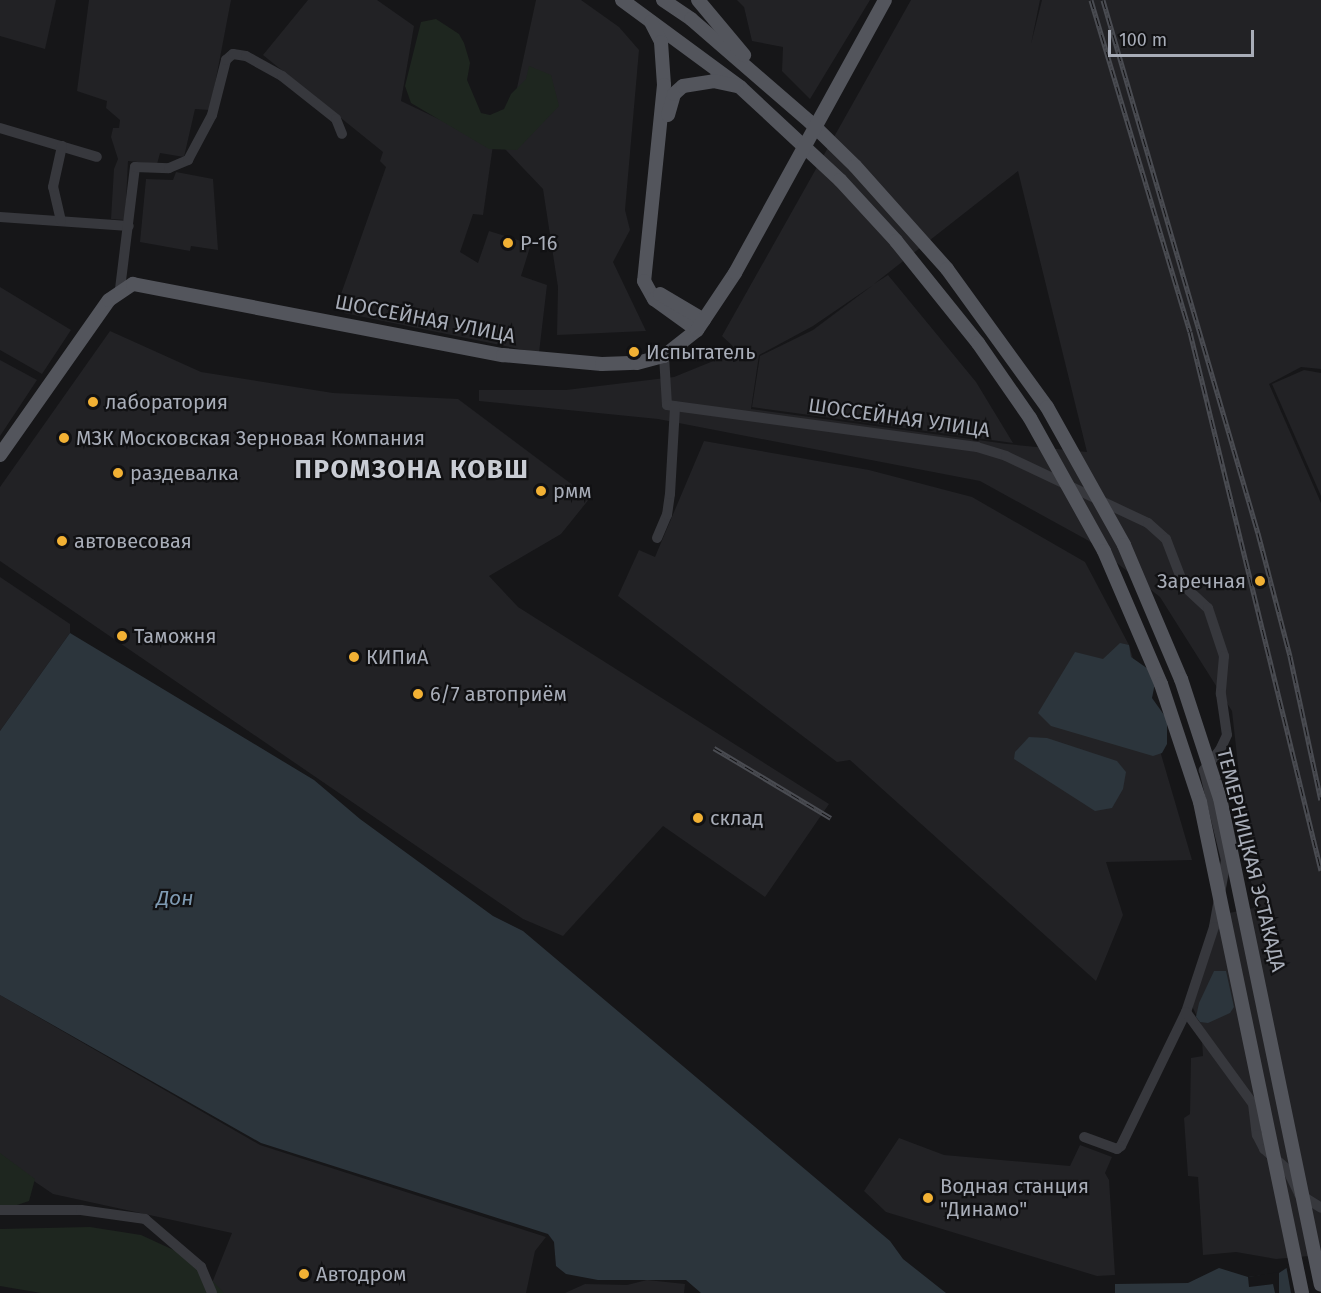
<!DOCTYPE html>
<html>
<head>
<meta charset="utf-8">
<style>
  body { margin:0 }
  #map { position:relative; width:1321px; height:1293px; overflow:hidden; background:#161618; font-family:"Fira Sans",sans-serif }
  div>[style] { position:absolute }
  .built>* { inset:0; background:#222225 }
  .green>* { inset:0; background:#1e261f }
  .water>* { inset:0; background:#2c353c }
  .pier>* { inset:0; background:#161618 }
  .minor>* { height:10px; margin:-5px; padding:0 5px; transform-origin:5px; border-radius:5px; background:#37383d }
  .major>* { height:14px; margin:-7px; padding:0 7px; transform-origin:7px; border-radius:7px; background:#53555c }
  .rail>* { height:5px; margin-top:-2.5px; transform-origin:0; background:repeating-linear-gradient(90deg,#111113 0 9px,#4a4c52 0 18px); box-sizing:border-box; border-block:2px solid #4a4c52 }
  .dots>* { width:16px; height:16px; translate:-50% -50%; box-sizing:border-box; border:3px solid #111113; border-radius:50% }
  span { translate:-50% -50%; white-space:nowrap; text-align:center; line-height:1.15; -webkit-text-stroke:4.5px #111113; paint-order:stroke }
  .poi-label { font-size:20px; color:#a8adb8 }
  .left { translate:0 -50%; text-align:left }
  .right { translate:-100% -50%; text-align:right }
  .street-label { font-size:20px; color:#a8adb8 }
  .water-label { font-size:21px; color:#7f9bb3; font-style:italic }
  .district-label { font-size:26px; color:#c9ccd4; font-weight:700; letter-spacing:1.5px }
  .scale { position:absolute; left:1108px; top:30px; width:146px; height:27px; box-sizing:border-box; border:3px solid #a8adb8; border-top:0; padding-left:8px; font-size:18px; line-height:21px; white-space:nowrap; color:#a8adb8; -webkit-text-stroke:4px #111113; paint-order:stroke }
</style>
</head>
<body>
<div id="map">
  <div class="built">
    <div style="clip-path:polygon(0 0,56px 0,45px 49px,0 36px)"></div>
    <div style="clip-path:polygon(89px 0,231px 0,210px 110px,195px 109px,184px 157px,160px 153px,157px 164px,128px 161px,125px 220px,111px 219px,114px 169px,118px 159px,111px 137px,113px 128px,119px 128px,120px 120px,106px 108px,107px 101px,77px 91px)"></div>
    <div style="clip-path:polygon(308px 0,377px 0,414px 26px,401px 101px,493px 145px,483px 215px,473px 214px,460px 252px,478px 263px,489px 231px,531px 244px,521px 276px,547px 285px,539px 353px,344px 313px,349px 298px,341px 294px,386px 167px,380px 161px,383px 152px,263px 55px)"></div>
    <div style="clip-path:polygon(536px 0,581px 0,619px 27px,639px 50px,625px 210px,630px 230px,613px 262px,646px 331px,557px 335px,558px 287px,543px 189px,504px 148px)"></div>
    <div style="clip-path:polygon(737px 0,870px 0,810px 99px,782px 71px,783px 47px,752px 41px,744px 7px)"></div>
    <div style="clip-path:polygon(evenodd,911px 0,1040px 0,1031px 44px,1042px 0,1321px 0,1321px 369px,1301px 367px,1269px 384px,1321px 503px,1321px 1255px,1276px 1259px,1236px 1252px,1203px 1255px,1198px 1177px,1188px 1176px,1184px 1118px,1190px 1114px,1191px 1058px,1203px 1056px,1201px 1025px,1192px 1006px,1219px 915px,1254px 908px,1232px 711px,1160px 597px,1089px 541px,980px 481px,658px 419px,479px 401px,479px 390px,566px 390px,674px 377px,738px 351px,722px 336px,911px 0,1018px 171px,1087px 452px,1007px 444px,751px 409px,759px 355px,813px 326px,873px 285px,813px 330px,760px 356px,752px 407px,1013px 443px,976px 382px,888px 275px,874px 284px,1018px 171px)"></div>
    <div style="clip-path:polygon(176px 172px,213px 179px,218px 250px,191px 246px,190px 251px,140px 242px,146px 179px,173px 180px)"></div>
    <div style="clip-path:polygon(0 287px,71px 330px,42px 374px,0 350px)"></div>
    <div style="clip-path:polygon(110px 331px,201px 372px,333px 393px,458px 399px,590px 498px,561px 534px,489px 576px,518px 607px,829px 804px,765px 897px,663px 826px,563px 936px,523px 919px,0 561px,0 487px)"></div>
    <div style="clip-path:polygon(0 360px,37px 380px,0 436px)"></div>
    <div style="clip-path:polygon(1304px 370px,1321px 373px,1321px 496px,1272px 384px)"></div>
    <div style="clip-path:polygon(704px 441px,869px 470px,972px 497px,1085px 562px,1129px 645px,1192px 860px,1106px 862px,1123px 915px,1096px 981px,850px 760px,837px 762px,618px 596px,639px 550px,655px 557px)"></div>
    <div style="clip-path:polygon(0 577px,70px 624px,70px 633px,0 731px)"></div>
    <div style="clip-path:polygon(0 995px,260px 1145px,546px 1237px,535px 1251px,526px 1293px,208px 1293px,232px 1233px,53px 1194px,0 1158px)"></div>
    <div style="clip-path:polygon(899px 1138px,944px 1155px,1070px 1166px,1080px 1145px,1112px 1157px,1105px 1173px,1109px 1180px,1115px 1275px,1097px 1276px,886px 1212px,864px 1191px)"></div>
    <div style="clip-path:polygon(647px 1280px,685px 1284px,684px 1293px,565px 1293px,585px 1284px,627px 1285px)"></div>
  </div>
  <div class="green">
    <div style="clip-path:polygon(436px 19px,459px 34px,464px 43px,470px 63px,467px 80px,481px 113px,490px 115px,504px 109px,511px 94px,526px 79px,529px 66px,551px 75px,559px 106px,517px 150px,489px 149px,411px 103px,405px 86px,421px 22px)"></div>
    <div style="clip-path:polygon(0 1153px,35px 1179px,29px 1201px,11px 1207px,0 1205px)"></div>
    <div style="clip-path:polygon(90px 1227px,141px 1235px,191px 1258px,224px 1293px,41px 1293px,0 1286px,0 1229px)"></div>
  </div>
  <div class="water">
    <div style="clip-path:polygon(70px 633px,314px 780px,360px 819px,493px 916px,523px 931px,890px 1241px,903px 1259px,946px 1293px,701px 1293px,686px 1280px,598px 1280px,566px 1274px,556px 1266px,554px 1242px,548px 1234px,261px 1143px,0 995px,0 731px)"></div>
    <div style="clip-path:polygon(1120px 643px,1129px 645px,1131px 657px,1151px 671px,1155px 683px,1152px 698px,1167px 719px,1167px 744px,1162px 753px,1153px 756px,1051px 726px,1038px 713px,1075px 652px,1103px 659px)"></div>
    <div style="clip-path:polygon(1029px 737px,1047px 738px,1117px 761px,1126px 772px,1123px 789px,1112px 808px,1095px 811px,1014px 759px,1015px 752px)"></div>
    <div style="clip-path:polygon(1214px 971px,1226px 971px,1234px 1007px,1230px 1013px,1208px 1023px,1200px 1022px,1196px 1017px,1199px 1003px)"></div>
    <div style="clip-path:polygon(1291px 1265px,1321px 1293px,1115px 1293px,1115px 1284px,1188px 1283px,1219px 1268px,1248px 1277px,1279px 1273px)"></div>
  </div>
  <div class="pier">
    <div style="clip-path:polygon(1321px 1256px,1321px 1293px,1291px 1293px,1286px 1265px)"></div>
    <div style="clip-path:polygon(1279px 1272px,1279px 1293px,1275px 1293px,1273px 1284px,1249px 1287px,1248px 1277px)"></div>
  </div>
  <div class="minor">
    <div style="left:0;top:128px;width:101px;rotate:16.6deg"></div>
    <div style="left:0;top:217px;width:129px;rotate:4deg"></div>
    <div style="left:61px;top:221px;width:35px;rotate:-103deg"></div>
    <div style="left:53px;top:187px;width:42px;rotate:-77.6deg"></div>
    <div style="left:120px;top:289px;width:123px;rotate:-83deg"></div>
    <div style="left:135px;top:167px;width:34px;rotate:2deg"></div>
    <div style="left:169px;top:168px;width:21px;rotate:-23deg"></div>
    <div style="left:188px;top:160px;width:51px;rotate:-61.9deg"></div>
    <div style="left:212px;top:115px;width:57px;rotate:-75.7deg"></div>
    <div style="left:226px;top:60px;width:9px;rotate:-41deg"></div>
    <div style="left:233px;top:54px;width:13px;rotate:9deg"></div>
    <div style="left:246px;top:56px;width:41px;rotate:29.1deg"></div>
    <div style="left:282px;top:76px;width:69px;rotate:38.5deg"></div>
    <div style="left:336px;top:119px;width:16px;rotate:68deg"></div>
    <div style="left:664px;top:356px;width:49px;rotate:86.5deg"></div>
    <div style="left:667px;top:405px;width:313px;rotate:7.7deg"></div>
    <div style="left:977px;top:447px;width:30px;rotate:17deg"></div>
    <div style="left:1006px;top:456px;width:157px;rotate:25.3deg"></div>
    <div style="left:1148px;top:523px;width:24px;rotate:42deg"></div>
    <div style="left:1166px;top:539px;width:50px;rotate:69deg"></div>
    <div style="left:1184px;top:586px;width:33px;rotate:43deg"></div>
    <div style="left:1208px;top:608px;width:51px;rotate:71.6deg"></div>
    <div style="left:1224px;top:656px;width:38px;rotate:95deg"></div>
    <div style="left:1221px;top:694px;width:41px;rotate:81.7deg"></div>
    <div style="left:1227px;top:735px;width:17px;rotate:115deg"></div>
    <div style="left:1220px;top:750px;width:26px;rotate:129deg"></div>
    <div style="left:1204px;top:770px;width:93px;rotate:76.3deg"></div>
    <div style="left:1226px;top:860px;width:68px;rotate:100.2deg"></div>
    <div style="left:1214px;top:927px;width:89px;rotate:108.2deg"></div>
    <div style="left:1186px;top:1012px;width:149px;rotate:115.9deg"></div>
    <div style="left:1121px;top:1146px;width:5px;rotate:143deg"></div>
    <div style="left:1117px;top:1149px;width:35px;rotate:-160deg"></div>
    <div style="left:657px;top:538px;width:25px;rotate:-67deg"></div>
    <div style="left:667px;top:515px;width:21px;rotate:-82deg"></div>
    <div style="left:670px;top:494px;width:88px;rotate:-86.7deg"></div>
    <div style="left:1186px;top:1012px;width:114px;rotate:53.9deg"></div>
    <div style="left:1253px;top:1104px;width:31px;rotate:83deg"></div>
    <div style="left:1257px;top:1135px;width:16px;rotate:63deg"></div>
    <div style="left:1264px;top:1149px;width:30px;rotate:41deg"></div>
    <div style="left:1287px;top:1169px;width:28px;rotate:64deg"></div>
    <div style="left:1299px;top:1194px;width:26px;rotate:32deg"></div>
    <div style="left:0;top:1210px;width:81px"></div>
    <div style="left:81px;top:1210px;width:65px;rotate:8deg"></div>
    <div style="left:145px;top:1219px;width:74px;rotate:40.6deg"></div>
    <div style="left:201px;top:1267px;width:28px;rotate:67deg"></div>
  </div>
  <div class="major">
    <div style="left:622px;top:0;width:147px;rotate:36.4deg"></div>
    <div style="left:740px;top:87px;width:137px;rotate:42.9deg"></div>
    <div style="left:840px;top:180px;width:83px;rotate:47.4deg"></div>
    <div style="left:896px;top:241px;width:131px;rotate:51.2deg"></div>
    <div style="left:978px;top:343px;width:91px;rotate:55.3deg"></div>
    <div style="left:1030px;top:418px;width:152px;rotate:60.9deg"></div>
    <div style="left:1104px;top:551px;width:145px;rotate:66.8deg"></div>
    <div style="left:1161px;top:684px;width:124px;rotate:71.7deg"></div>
    <div style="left:1200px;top:802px;width:501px;rotate:78.26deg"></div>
    <div style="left:663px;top:0;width:34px;rotate:34deg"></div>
    <div style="left:691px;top:19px;width:157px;rotate:40.9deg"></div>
    <div style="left:810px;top:122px;width:63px;rotate:44.4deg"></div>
    <div style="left:855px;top:166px;width:138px;rotate:48.2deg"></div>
    <div style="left:947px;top:269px;width:170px;rotate:54.1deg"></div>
    <div style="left:1047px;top:407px;width:158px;rotate:60.8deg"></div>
    <div style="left:1124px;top:545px;width:146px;rotate:67deg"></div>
    <div style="left:1181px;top:679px;width:125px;rotate:71.9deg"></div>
    <div style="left:1220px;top:798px;width:497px;rotate:78.3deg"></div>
    <div style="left:698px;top:0;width:72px;rotate:50.1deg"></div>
    <div style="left:651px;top:22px;width:22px;rotate:63deg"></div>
    <div style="left:661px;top:42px;width:43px;rotate:86deg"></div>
    <div style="left:664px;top:85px;width:197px;rotate:95.8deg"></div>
    <div style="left:644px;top:281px;width:21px;rotate:61deg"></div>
    <div style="left:654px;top:299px;width:53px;rotate:35.8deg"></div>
    <div style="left:668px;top:115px;width:22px;rotate:-74deg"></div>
    <div style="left:674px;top:94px;width:12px;rotate:-42deg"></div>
    <div style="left:683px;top:86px;width:30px;rotate:-9deg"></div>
    <div style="left:713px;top:81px;width:24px;rotate:12deg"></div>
    <div style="left:660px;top:294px;width:51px;rotate:30.6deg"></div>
    <div style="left:0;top:455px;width:189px;rotate:-54.9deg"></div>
    <div style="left:109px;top:300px;width:29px;rotate:-34deg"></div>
    <div style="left:133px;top:284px;width:377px;rotate:10.9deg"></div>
    <div style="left:503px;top:355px;width:99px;rotate:5.2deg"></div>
    <div style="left:602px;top:364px;width:35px;rotate:-2deg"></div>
    <div style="left:637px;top:363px;width:28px;rotate:-15deg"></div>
    <div style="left:664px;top:356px;width:42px;rotate:-38.2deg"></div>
    <div style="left:697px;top:330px;width:69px;rotate:-56.3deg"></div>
    <div style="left:735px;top:273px;width:311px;rotate:-61.2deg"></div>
  </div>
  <div class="rail">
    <div style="left:1091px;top:0;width:346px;rotate:73.4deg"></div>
    <div style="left:1190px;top:332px;width:554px;rotate:76.32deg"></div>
    <div style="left:1103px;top:0;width:555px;rotate:73.79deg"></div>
    <div style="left:1258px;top:533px;width:127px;rotate:75.4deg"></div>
    <div style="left:1290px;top:656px;width:147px;rotate:77.9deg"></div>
    <div style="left:714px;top:748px;width:136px;rotate:30.9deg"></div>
  </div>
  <div class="dots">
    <div style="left:508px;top:243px;background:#f2b134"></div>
    <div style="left:634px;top:352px;background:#f2b134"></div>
    <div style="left:93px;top:402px;background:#f2b134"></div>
    <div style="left:64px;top:438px;background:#f2b134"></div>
    <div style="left:118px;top:473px;background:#f2b134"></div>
    <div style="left:541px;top:491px;background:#f2b134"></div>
    <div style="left:62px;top:541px;background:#f2b134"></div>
    <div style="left:1260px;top:581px;background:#f2b134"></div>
    <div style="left:122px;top:636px;background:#f2b134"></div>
    <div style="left:354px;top:657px;background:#f2b134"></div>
    <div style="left:418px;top:694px;background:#f2b134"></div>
    <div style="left:698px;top:818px;background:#f2b134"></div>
    <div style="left:928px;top:1198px;background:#f2b134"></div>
    <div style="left:304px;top:1274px;background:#f2b134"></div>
  </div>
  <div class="poi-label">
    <span class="left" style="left:520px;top:243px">Р-16</span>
    <span class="left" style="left:646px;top:352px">Испытатель</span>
    <span class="left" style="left:105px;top:402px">лаборатория</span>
    <span class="left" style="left:76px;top:438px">МЗК Московская Зерновая Компания</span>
    <span class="left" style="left:130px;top:473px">раздевалка</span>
    <span class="left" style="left:553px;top:491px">рмм</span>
    <span class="left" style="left:74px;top:541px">автовесовая</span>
    <span class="right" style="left:1246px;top:581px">Заречная</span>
    <span class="left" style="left:134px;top:636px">Таможня</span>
    <span class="left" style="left:366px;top:657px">КИПиА</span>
    <span class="left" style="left:430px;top:694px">6/7 автоприём</span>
    <span class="left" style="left:710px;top:818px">склад</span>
    <span class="left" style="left:940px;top:1198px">Водная станция<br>"Динамо"</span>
    <span class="left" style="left:316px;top:1274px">Автодром</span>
  </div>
  <div class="street-label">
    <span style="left:425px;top:319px;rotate:11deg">ШОССЕЙНАЯ УЛИЦА</span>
    <span style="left:899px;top:418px;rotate:8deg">ШОССЕЙНАЯ УЛИЦА</span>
    <span style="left:1251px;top:860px;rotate:76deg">ТЕМЕРНИЦКАЯ ЭСТАКАДА</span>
  </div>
  <div class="water-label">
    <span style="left:175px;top:898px">Дон</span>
  </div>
  <div class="district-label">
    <span style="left:412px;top:470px">ПРОМЗОНА КОВШ</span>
  </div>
  <div class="scale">100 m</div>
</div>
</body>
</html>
